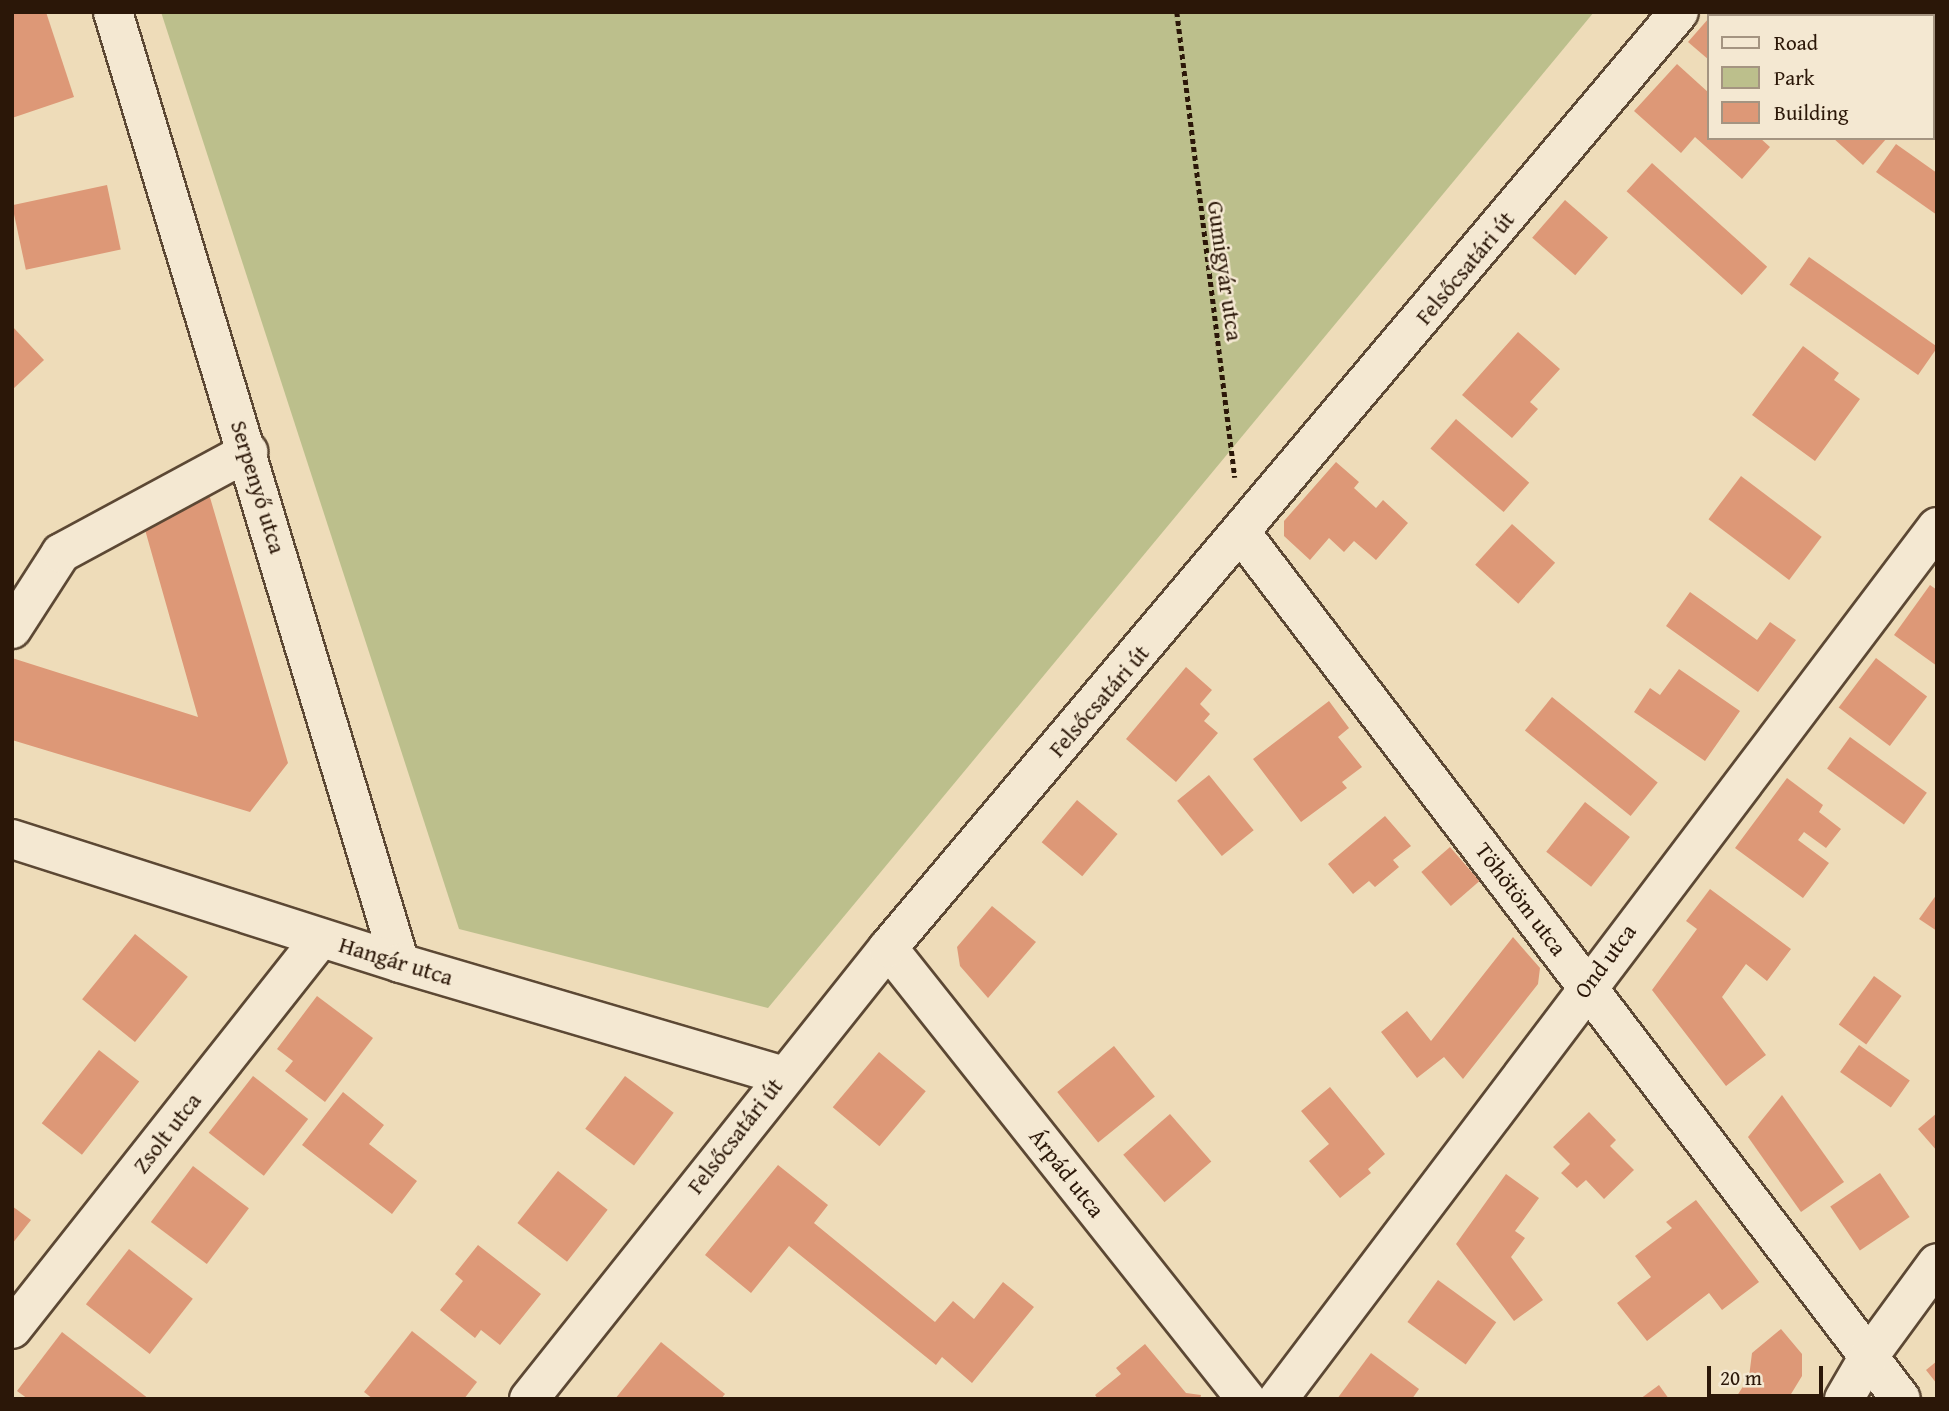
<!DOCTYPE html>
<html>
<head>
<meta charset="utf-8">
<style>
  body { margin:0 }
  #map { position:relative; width:1949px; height:1411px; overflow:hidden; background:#eedcb9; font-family:"Gentium Book Plus",serif }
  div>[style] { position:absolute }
  .green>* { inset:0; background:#bcbf8c }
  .building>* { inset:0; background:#dd9877; transform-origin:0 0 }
  .path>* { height:4.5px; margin-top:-2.25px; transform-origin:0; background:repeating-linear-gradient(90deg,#2b1708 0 5px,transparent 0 8.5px) }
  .roads { filter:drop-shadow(2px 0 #5c4834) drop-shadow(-2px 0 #5c4834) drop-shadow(0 2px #5c4834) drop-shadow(0 -2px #5c4834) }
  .minor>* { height:38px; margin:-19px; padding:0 19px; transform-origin:19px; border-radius:19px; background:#f4e8d2 }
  span { translate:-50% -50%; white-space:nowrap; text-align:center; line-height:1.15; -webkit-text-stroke:5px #f4e8d2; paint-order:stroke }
  .street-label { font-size:23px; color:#2b1708 }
  .frame { position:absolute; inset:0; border:14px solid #2b1708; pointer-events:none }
  .legend { position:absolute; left:1707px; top:14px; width:228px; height:126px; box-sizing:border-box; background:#f4e8d2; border:2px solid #a49481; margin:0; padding:9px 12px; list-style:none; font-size:21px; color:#2b1708 }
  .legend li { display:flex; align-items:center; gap:14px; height:35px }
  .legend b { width:35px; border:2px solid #a49481 }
  .scale { position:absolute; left:1707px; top:1366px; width:116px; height:32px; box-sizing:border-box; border:4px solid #2b1708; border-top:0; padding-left:9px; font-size:21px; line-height:24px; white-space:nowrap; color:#2b1708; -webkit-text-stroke:5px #f4e8d2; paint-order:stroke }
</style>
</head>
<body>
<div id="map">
  <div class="green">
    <div style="clip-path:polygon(161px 12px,1594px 12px,768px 1008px,459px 929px)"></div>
  </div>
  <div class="building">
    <div style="clip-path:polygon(12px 12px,46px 12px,74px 97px,12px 118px)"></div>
    <div style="clip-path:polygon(1714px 12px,1808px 12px,1711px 16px)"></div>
    <div style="clip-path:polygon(1709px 18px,1709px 60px,1688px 42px)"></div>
    <div style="clip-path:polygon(1677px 64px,1709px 93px,1709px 138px,1760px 138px,1770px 147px,1742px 179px,1695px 137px,1681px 153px,1634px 111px)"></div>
    <div style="clip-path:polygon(1833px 138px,1887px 138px,1863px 165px)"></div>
    <div style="clip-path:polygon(1896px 144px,1937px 173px,1937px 215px,1876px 172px)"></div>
    <div style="left:1652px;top:163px;width:155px;height:38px;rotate:42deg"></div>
    <div style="left:107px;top:185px;width:66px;height:97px;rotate:78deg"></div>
    <div style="left:1565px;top:200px;width:57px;height:50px;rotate:41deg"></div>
    <div style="left:1809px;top:257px;width:157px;height:34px;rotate:35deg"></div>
    <div style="clip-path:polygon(12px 326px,44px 360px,12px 390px)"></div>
    <div style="clip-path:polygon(1518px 332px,1560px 369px,1530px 402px,1538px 409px,1512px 438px,1462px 395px)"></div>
    <div style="clip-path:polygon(1803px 346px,1839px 373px,1834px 380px,1860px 399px,1815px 461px,1752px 415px)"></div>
    <div style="left:1456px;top:419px;width:97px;height:39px;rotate:41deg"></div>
    <div style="clip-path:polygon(1336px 462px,1359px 482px,1354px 488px,1376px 508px,1383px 500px,1408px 523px,1376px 560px,1354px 541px,1344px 552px,1329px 538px,1310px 560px,1284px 536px,1284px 521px)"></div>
    <div style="left:1741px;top:476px;width:101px;height:54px;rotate:37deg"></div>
    <div style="clip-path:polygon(209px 494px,288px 763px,250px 812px,12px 740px,12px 658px,198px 717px,140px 512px)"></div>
    <div style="left:1512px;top:524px;width:58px;height:55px;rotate:42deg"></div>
    <div style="clip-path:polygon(1930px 585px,1937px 590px,1937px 666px,1894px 635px)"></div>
    <div style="clip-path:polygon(1690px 592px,1757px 640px,1770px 622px,1796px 640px,1758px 692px,1666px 626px)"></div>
    <div style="left:1876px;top:658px;width:64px;height:62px;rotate:37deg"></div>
    <div style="clip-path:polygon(1186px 667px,1212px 690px,1200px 704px,1210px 714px,1204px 721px,1218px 733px,1176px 782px,1126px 739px)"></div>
    <div style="clip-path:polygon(1679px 669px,1740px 711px,1705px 761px,1634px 712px,1650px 688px,1660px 695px)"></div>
    <div style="left:1552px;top:697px;width:136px;height:43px;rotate:39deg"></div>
    <div style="clip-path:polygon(1329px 701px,1349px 728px,1338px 737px,1362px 767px,1342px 782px,1347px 788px,1301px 822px,1253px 759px)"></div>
    <div style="left:1850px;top:737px;width:95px;height:39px;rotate:36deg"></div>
    <div style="left:1209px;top:775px;width:71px;height:41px;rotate:51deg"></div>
    <div style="clip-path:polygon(1787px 778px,1823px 805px,1819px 812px,1841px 829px,1826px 848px,1804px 832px,1798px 840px,1829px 863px,1803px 898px,1735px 848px)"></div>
    <div style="left:1077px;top:800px;width:53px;height:55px;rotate:40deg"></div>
    <div style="left:1585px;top:802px;width:57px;height:63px;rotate:38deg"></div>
    <div style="clip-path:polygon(1385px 816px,1411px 846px,1393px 860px,1399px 867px,1375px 887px,1369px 881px,1353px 894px,1328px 864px)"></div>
    <div style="left:1450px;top:847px;width:45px;height:38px;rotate:49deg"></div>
    <div style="clip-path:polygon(1710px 889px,1791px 949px,1767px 981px,1746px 964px,1722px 997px,1766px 1055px,1726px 1086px,1652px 990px,1697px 929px,1686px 921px)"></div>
    <div style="clip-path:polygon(1937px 894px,1937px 931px,1919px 919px)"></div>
    <div style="clip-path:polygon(992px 906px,1036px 942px,988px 998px,960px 966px,957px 947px)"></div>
    <div style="left:135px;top:934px;width:68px;height:84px;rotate:39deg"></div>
    <div style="clip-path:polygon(1513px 937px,1540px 968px,1538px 984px,1463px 1079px,1444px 1057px,1417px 1078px,1381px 1032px,1407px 1011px,1431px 1041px)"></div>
    <div style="left:1874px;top:976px;width:34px;height:60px;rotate:36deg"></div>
    <div style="clip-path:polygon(317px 996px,373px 1038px,325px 1102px,285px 1071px,293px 1061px,277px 1049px)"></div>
    <div style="left:1859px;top:1045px;width:62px;height:33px;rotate:35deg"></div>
    <div style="left:1114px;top:1046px;width:65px;height:73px;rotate:51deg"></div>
    <div style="left:99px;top:1050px;width:51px;height:93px;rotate:38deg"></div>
    <div style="left:879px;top:1052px;width:61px;height:72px;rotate:40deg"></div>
    <div style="left:253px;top:1076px;width:70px;height:72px;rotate:38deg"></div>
    <div style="left:625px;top:1076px;width:61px;height:66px;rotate:37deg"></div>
    <div style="clip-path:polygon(1330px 1087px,1385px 1154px,1368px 1169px,1371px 1173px,1340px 1198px,1309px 1161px,1329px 1144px,1301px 1111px)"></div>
    <div style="clip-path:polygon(343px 1092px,384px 1125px,369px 1144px,417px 1181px,392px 1214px,302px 1145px)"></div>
    <div style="clip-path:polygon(1782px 1095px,1844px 1182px,1801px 1212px,1748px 1137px)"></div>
    <div style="clip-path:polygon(1589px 1112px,1616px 1140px,1610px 1146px,1634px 1170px,1604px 1199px,1586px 1180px,1577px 1188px,1561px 1173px,1570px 1164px,1553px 1147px)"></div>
    <div style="clip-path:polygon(1937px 1113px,1937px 1151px,1918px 1129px)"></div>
    <div style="left:1170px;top:1114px;width:63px;height:62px;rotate:49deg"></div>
    <div style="clip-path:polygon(778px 1165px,828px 1205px,814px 1223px,935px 1322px,953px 1301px,974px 1319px,1003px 1282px,1034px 1307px,972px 1383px,942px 1357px,936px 1365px,789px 1246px,751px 1293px,705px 1255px)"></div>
    <div style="left:193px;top:1166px;width:70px;height:70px;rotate:37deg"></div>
    <div style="left:558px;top:1171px;width:63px;height:66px;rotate:38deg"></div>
    <div style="left:1880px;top:1173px;width:53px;height:60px;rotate:56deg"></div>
    <div style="clip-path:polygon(1506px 1174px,1539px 1198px,1515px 1231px,1525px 1238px,1511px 1257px,1543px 1300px,1514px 1321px,1456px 1244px)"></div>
    <div style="clip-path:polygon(1696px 1200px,1759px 1282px,1722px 1310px,1709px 1293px,1647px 1341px,1617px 1303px,1651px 1277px,1635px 1256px,1672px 1228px,1666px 1222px)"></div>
    <div style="clip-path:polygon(12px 1206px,31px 1220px,12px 1244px)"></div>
    <div style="clip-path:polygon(478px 1245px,541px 1294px,500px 1345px,481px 1330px,475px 1338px,440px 1310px,463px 1281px,455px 1274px)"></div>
    <div style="left:129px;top:1249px;width:81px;height:70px;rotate:38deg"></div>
    <div style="left:1438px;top:1280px;width:72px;height:52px;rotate:36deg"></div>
    <div style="clip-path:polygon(1781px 1329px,1802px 1354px,1802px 1376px,1788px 1399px,1735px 1399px,1749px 1377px,1752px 1353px)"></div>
    <div style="clip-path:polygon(412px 1331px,477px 1382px,464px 1399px,373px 1399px,364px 1392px)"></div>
    <div style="clip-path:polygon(62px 1332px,149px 1399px,28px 1399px,17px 1391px)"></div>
    <div style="clip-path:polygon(661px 1342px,725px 1394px,721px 1399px,615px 1399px)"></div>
    <div style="clip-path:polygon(1145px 1344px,1186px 1393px,1201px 1395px,1200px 1399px,1098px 1399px,1095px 1395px,1121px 1374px,1116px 1368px)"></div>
    <div style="clip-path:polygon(1371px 1353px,1419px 1389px,1412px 1399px,1337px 1399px)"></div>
    <div style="clip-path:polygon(1937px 1361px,1937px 1384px,1926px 1370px)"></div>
    <div style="clip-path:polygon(1659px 1385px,1669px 1399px,1640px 1399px)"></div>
  </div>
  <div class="path">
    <div style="left:1177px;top:12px;width:469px;rotate:82.9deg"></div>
  </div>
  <div class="roads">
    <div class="minor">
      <div style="left:113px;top:12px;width:993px;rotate:73.21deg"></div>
      <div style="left:1242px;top:534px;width:1087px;rotate:52.7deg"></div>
      <div style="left:12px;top:629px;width:90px;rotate:-57.2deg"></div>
      <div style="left:61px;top:553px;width:213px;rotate:-28.4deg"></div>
      <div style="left:12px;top:839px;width:407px;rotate:17.7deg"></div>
      <div style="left:400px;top:963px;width:399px;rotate:16.4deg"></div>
      <div style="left:888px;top:948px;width:576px;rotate:51.56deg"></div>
      <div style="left:12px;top:1329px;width:498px;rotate:-51.7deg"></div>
      <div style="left:529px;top:1399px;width:576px;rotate:-51.48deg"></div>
      <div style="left:888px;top:948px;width:1225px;rotate:-49.8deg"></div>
      <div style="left:1278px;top:1399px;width:1093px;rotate:-52.92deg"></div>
      <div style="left:1844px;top:1399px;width:50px;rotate:-59.8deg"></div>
      <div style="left:1869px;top:1356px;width:115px;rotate:-53.8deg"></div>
    </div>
  </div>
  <div class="street-label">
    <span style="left:1465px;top:268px;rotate:-50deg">Felsőcsatári út</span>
    <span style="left:1225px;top:271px;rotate:82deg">Gumigyár utca</span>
    <span style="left:258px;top:487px;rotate:73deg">Serpenyő utca</span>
    <span style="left:1099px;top:701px;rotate:-49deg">Felsőcsatári út</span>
    <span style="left:1521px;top:899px;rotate:53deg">Töhötöm utca</span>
    <span style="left:396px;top:961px;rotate:17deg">Hangár utca</span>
    <span style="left:1605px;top:961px;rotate:-53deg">Ond utca</span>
    <span style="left:167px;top:1133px;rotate:-52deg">Zsolt utca</span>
    <span style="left:735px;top:1136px;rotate:-52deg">Felsőcsatári út</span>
    <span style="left:1067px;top:1173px;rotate:52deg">Árpád utca</span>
  </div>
  <div class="frame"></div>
  <ul class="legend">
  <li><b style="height:9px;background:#f4e8d2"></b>Road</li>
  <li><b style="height:19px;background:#bcbf8c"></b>Park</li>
  <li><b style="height:19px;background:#dd9877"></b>Building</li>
  </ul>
  <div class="scale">20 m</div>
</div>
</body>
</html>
